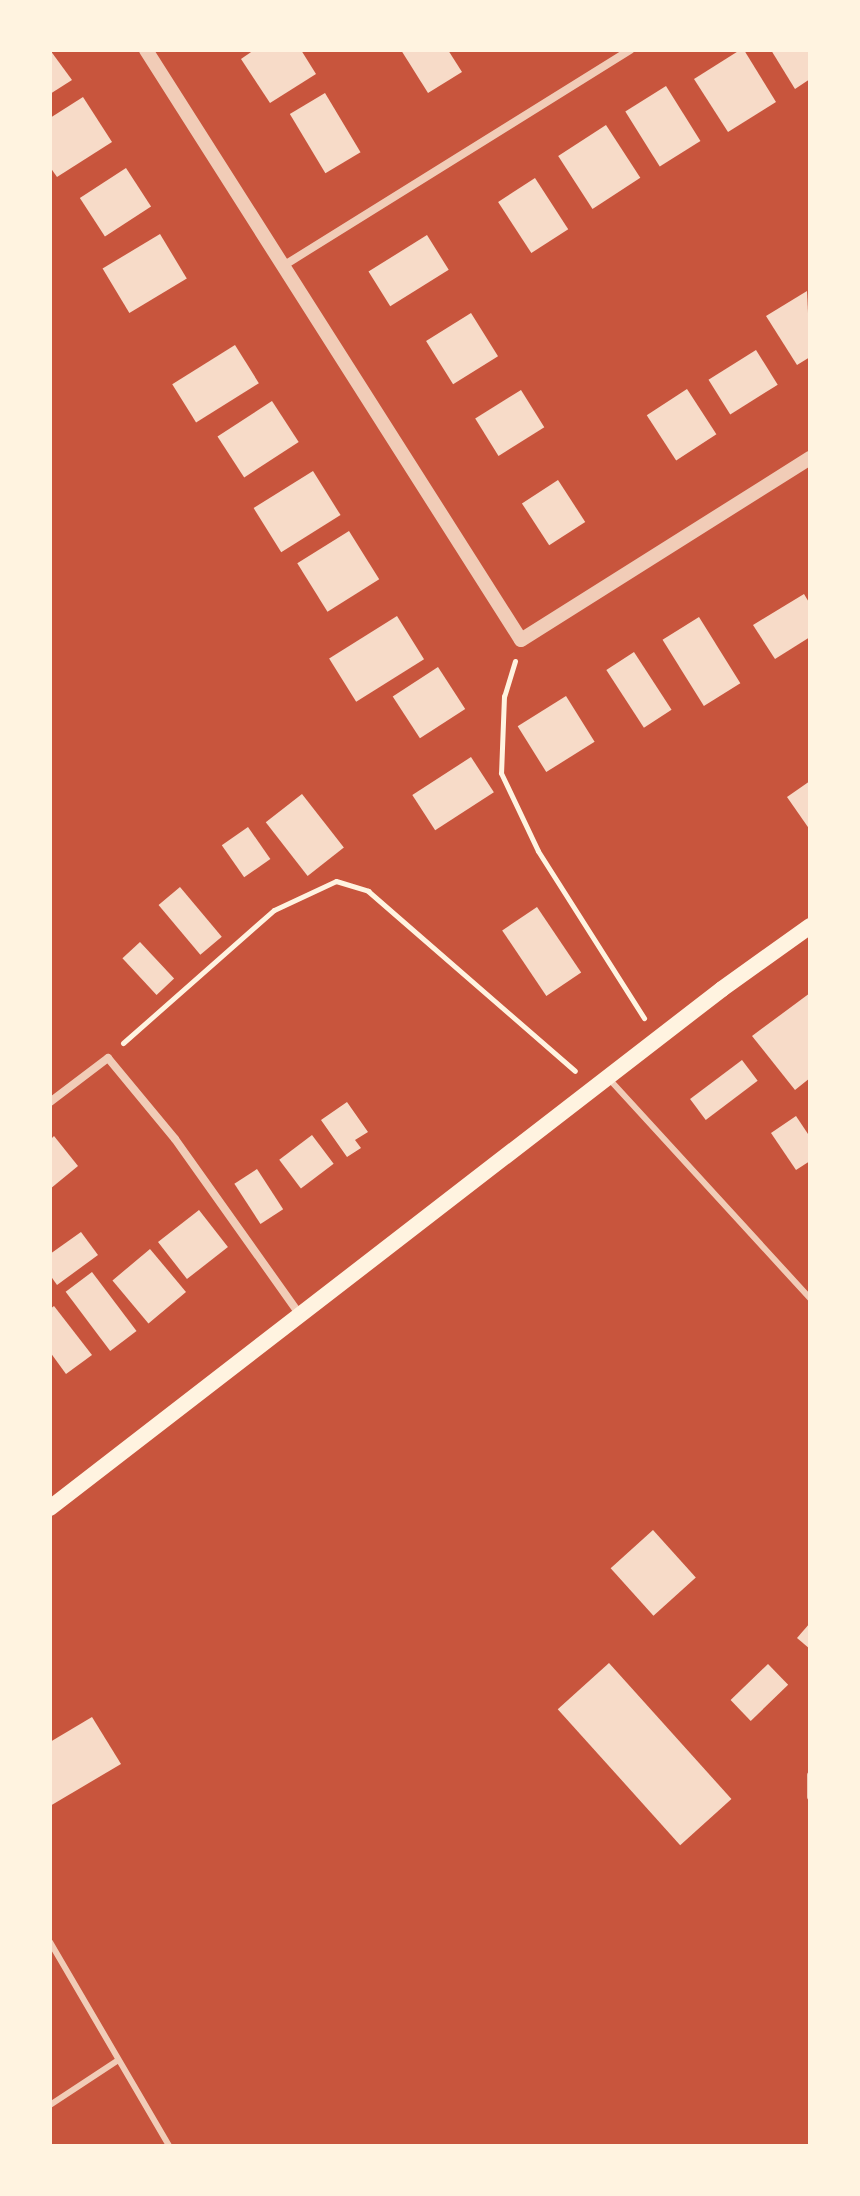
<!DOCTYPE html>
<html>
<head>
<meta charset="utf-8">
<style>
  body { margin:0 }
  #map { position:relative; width:860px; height:2196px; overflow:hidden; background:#c8553d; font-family:Literata,serif }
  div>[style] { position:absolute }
  .building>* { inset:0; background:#f7dbc8; transform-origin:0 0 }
  .path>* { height:5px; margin:-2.5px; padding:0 2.5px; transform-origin:2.5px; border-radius:2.5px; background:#fff3e0 }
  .service>* { height:6px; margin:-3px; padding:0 3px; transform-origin:3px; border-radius:3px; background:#f1ccb7 }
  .minor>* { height:8px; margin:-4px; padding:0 4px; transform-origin:4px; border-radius:4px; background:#f1ccb7 }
  .tertiary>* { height:14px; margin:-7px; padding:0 7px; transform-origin:7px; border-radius:7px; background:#f1ccb7 }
  .secondary>* { height:16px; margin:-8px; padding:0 8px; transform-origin:8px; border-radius:8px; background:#fff3e0 }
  span { translate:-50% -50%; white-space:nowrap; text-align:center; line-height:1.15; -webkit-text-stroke:6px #fff3e0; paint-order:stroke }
  .frame { position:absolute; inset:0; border:52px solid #fff3e0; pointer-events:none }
</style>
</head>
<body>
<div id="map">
  <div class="building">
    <div style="clip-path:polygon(50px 50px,72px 80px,50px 94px)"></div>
    <div style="clip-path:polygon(254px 50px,301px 50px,316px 74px,270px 103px,241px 59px)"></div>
    <div style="clip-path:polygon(401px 50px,448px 50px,462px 72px,428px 93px)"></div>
    <div style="clip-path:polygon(740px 50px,744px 50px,776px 102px,728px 132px,694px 79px)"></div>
    <div style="clip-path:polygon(771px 50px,810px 50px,810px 79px,795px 89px)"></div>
    <div style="left:666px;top:86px;width:65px;height:48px;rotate:58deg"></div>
    <div style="left:325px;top:93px;width:69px;height:41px;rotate:59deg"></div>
    <div style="clip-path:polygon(83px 97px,112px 142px,57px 177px,50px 167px,50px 118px)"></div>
    <div style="left:606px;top:125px;width:63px;height:57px;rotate:57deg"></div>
    <div style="left:126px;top:168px;width:46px;height:55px;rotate:57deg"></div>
    <div style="left:535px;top:178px;width:61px;height:44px;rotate:57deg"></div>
    <div style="left:160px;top:234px;width:52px;height:67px;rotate:59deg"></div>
    <div style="left:427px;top:235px;width:41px;height:69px;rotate:58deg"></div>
    <div style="clip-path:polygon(807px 291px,810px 357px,797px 365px,766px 316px)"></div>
    <div style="left:471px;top:313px;width:51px;height:53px;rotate:58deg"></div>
    <div style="left:235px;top:345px;width:45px;height:74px;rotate:58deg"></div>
    <div style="left:756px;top:350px;width:41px;height:56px;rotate:58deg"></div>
    <div style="left:687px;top:389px;width:54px;height:48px;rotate:57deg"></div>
    <div style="left:521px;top:390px;width:44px;height:54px;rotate:58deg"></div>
    <div style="left:272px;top:401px;width:49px;height:65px;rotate:57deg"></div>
    <div style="left:313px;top:471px;width:52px;height:70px;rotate:58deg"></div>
    <div style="left:558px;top:480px;width:50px;height:43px;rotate:57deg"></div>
    <div style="left:349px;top:531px;width:57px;height:61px;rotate:58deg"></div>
    <div style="clip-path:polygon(804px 594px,810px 604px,810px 637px,775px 659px,753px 625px)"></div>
    <div style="left:397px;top:616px;width:51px;height:80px;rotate:58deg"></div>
    <div style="left:699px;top:617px;width:78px;height:43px;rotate:58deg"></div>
    <div style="left:634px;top:652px;width:69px;height:33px;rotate:57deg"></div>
    <div style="left:438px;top:667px;width:50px;height:54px;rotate:57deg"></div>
    <div style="left:566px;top:696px;width:54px;height:57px;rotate:58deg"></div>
    <div style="left:471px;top:757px;width:42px;height:70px;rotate:57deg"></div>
    <div style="clip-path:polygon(810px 781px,810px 830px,787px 797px)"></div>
    <div style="left:302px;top:794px;width:68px;height:46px;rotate:52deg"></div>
    <div style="left:248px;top:827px;width:39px;height:32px;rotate:55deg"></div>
    <div style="left:180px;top:887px;width:65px;height:28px;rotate:50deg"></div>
    <div style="left:537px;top:907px;width:79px;height:42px;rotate:56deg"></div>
    <div style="left:140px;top:942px;width:50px;height:24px;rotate:47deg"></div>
    <div style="clip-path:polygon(810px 993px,810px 1078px,795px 1090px,752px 1036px)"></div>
    <div style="left:742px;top:1060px;width:26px;height:65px;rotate:53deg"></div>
    <div style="clip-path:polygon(347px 1102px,368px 1132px,355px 1140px,361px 1148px,347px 1157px,321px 1120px)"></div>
    <div style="clip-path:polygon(796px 1116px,810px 1137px,810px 1161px,796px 1170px,771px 1133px)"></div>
    <div style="left:312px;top:1135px;width:36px;height:41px;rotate:53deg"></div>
    <div style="clip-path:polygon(54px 1136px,78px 1166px,50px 1189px,50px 1140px)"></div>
    <div style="left:257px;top:1169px;width:48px;height:27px;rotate:57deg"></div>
    <div style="left:199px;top:1210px;width:47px;height:52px;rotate:52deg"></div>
    <div style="clip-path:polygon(81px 1232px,98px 1255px,57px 1285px,50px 1275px,50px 1254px)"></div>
    <div style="left:150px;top:1249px;width:56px;height:49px;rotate:50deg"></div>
    <div style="left:92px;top:1272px;width:74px;height:33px;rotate:53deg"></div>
    <div style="clip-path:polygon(54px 1306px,92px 1355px,66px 1374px,50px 1352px,50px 1309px)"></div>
    <div style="left:653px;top:1530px;width:64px;height:57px;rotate:48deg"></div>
    <div style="clip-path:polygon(810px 1623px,810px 1649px,797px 1638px)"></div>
    <div style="left:609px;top:1663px;width:183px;height:69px;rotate:48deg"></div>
    <div style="left:768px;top:1664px;width:29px;height:52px;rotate:46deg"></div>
    <div style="clip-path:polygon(92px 1717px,121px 1764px,50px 1806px,50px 1742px)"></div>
  </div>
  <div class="path">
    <div style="left:515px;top:661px;width:37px;rotate:107deg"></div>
    <div style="left:504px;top:696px;width:77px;rotate:92.2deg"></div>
    <div style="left:501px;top:773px;width:86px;rotate:64.6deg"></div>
    <div style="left:538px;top:851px;width:198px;rotate:57.6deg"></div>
    <div style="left:123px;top:1043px;width:201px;rotate:-41.4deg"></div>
    <div style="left:274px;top:910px;width:68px;rotate:-25.1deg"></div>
    <div style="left:336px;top:881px;width:34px;rotate:17deg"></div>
    <div style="left:368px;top:891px;width:274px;rotate:41deg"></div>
  </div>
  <div class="service">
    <div style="left:610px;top:1080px;width:296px;rotate:47.5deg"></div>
    <div style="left:810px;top:1775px;width:22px;rotate:90deg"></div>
    <div style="left:50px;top:1942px;width:236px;rotate:59.7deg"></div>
    <div style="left:50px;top:2105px;width:80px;rotate:-33.3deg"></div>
  </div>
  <div class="minor">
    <div style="left:283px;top:266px;width:409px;rotate:-31.9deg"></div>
    <div style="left:50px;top:1102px;width:73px;rotate:-37.2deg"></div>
    <div style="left:108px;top:1058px;width:105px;rotate:50.4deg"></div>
    <div style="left:175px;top:1139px;width:216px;rotate:54.6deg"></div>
  </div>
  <div class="tertiary">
    <div style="left:146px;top:50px;width:699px;rotate:57.56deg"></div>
    <div style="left:521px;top:640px;width:342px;rotate:-32.2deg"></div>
  </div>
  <div class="secondary">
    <div style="left:50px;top:1508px;width:849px;rotate:-37.68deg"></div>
    <div style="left:722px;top:989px;width:108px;rotate:-35.6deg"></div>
  </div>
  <div class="frame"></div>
</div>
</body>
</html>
